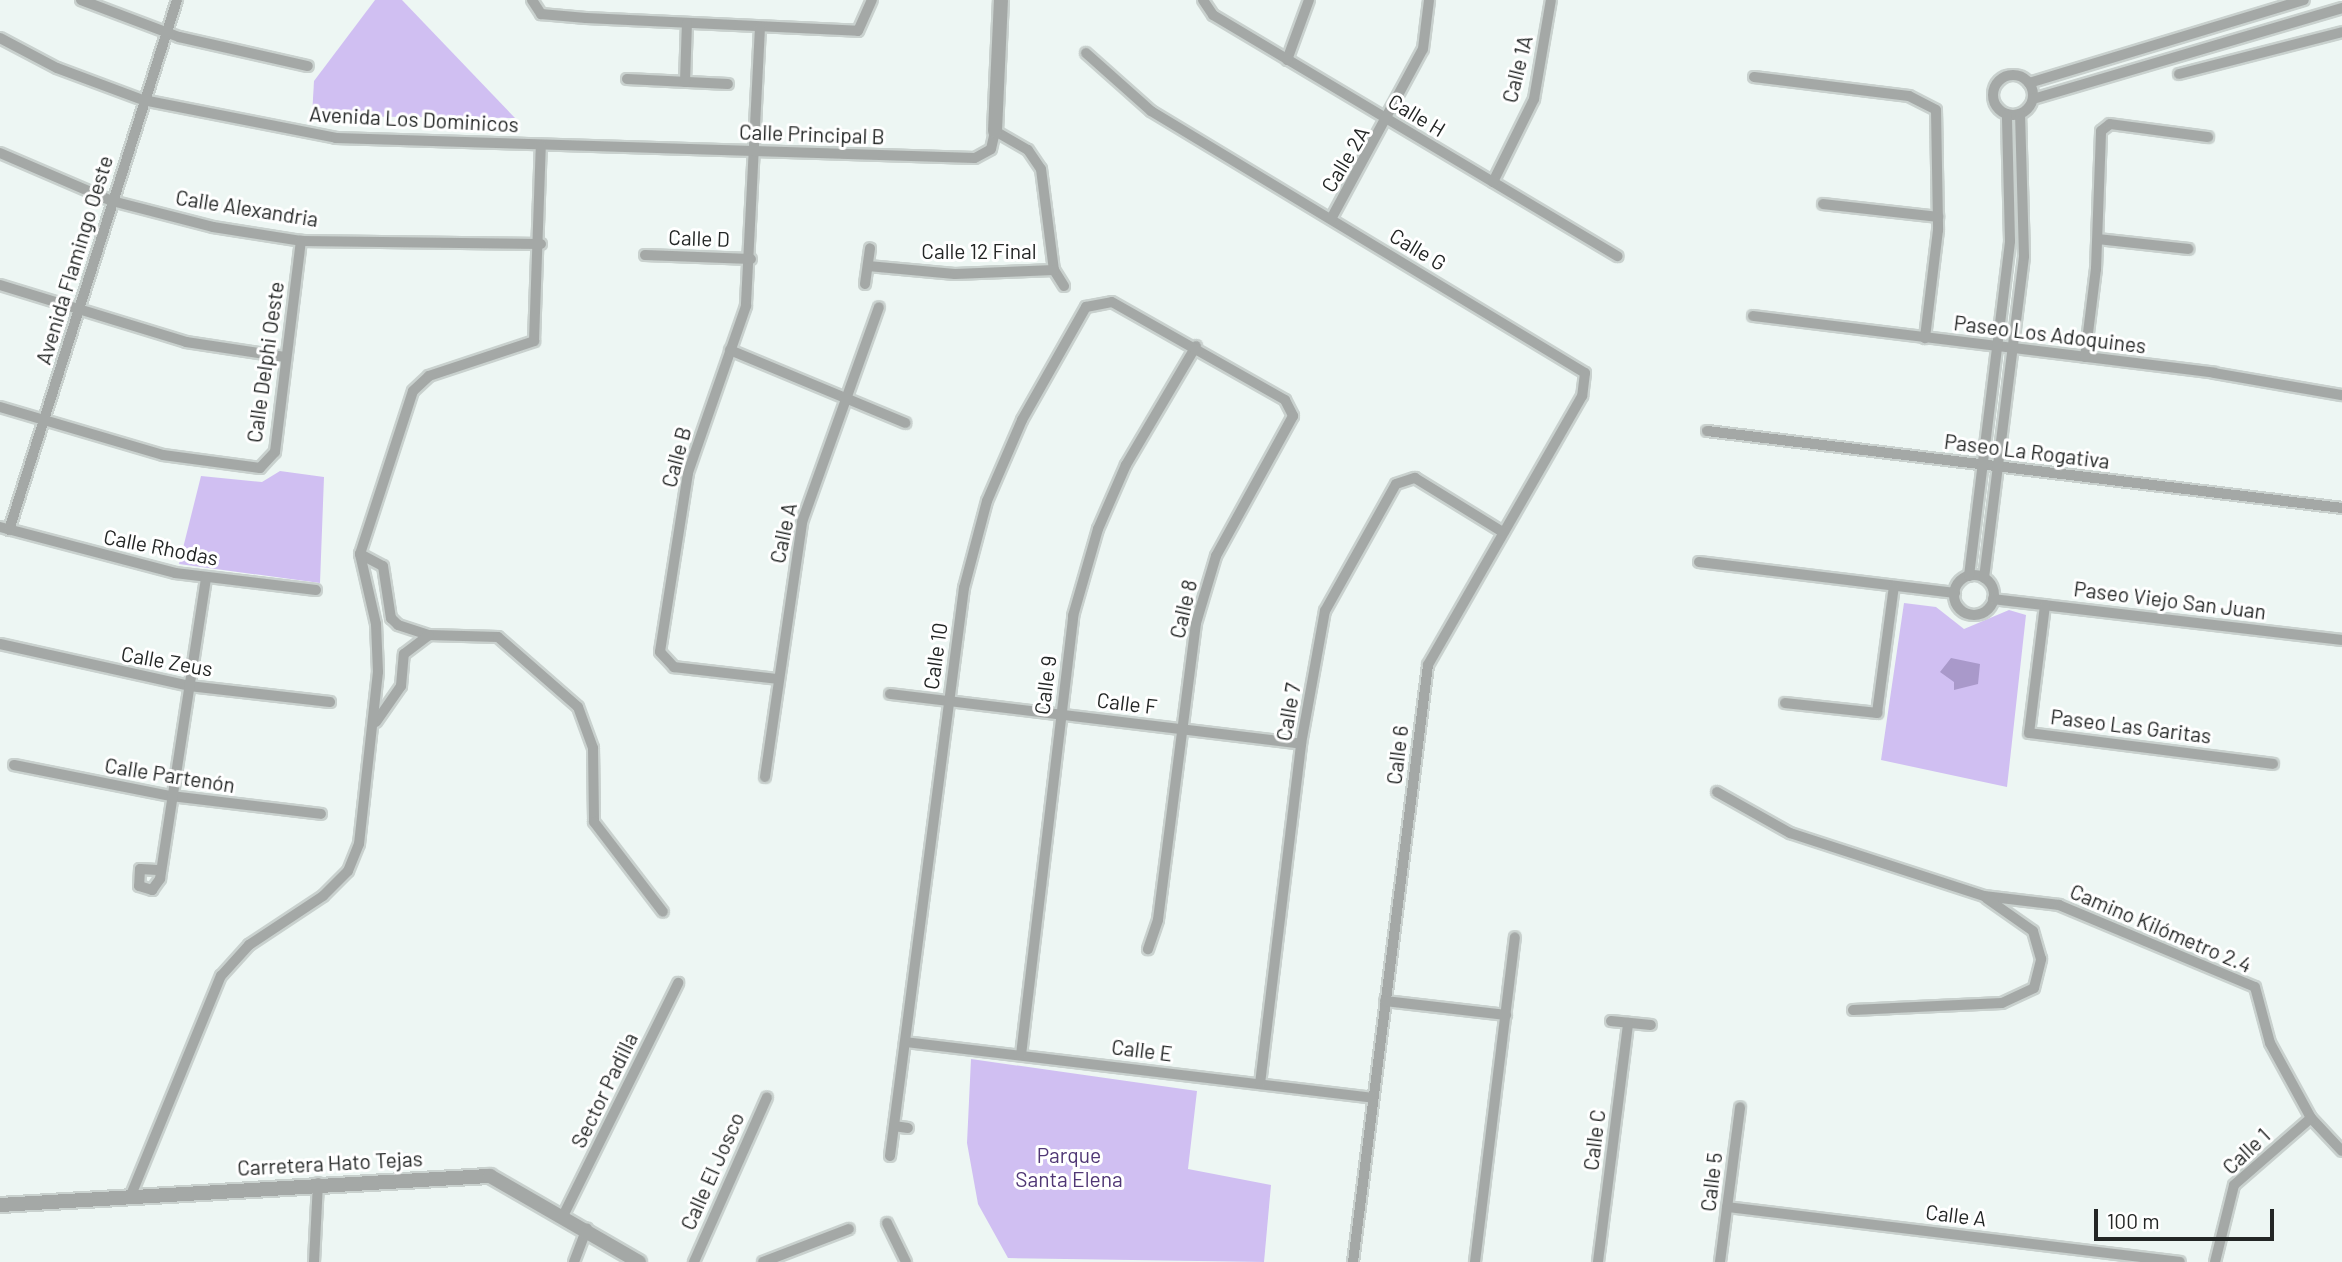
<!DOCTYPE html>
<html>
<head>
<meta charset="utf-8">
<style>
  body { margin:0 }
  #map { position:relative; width:2342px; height:1262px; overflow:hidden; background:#edf6f3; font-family:Barlow,sans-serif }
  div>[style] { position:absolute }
  .green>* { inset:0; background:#d0bff2 }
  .water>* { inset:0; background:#a999ca }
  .roads { filter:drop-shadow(2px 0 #c9d1ce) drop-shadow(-2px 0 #c9d1ce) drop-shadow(0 2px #c9d1ce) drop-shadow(0 -2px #c9d1ce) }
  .minor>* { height:10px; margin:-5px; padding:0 5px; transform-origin:5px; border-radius:5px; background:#a4a8a6 }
  .minor>.ring { margin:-5px; padding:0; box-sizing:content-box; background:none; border:10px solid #a4a8a6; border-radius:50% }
  .tertiary>* { height:14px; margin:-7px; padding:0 7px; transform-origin:7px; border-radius:7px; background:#a4a8a6 }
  span { translate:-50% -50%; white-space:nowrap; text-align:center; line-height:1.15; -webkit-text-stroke:6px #fff; paint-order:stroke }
  .street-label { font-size:21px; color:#232625 }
  .park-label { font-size:21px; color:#503775 }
  .scale { position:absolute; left:2094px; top:1209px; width:180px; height:32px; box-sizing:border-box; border:4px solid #232625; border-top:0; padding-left:9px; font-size:21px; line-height:24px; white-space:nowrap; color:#232625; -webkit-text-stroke:5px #fff; paint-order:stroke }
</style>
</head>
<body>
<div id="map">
  <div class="green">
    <div style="clip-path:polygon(375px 0,402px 0,515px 118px,312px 116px,314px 81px)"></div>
    <div style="clip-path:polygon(280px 471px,324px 477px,320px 583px,179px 564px,201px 476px,262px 482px)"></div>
    <div style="clip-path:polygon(1904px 603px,1936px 607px,1964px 629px,2009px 610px,2026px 615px,2007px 787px,1881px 760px)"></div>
    <div style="clip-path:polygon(971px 1059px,1197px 1091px,1188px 1169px,1271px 1185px,1264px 1262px,1008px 1258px,978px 1204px,967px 1143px)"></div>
  </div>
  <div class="water">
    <div style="clip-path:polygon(1951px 658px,1980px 664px,1978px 684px,1954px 690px,1954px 682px,1940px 672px)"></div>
  </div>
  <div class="roads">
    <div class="minor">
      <div style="left:81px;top:0;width:105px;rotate:20.7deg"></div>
      <div style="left:179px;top:37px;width:132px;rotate:12.7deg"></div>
      <div style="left:532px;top:0;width:17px;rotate:57deg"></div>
      <div style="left:541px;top:14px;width:45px;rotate:5.1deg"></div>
      <div style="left:586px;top:18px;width:272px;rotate:2.7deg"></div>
      <div style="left:858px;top:31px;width:34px;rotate:-66deg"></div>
      <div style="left:1203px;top:0;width:18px;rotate:56deg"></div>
      <div style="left:1213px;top:15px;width:471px;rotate:30.8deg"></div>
      <div style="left:760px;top:27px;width:279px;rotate:92.9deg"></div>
      <div style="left:746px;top:306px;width:177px;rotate:109.2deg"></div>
      <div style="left:688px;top:473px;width:181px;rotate:98.9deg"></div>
      <div style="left:660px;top:652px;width:21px;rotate:47deg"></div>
      <div style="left:674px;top:667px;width:105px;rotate:6.6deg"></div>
      <div style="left:0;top:38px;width:64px;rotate:27.8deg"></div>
      <div style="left:57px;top:68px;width:92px;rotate:20.4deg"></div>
      <div style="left:143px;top:100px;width:197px;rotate:11.1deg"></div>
      <div style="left:336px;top:138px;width:639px;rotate:1.79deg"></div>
      <div style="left:975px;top:158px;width:18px;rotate:-29deg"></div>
      <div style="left:991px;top:149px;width:18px;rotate:-77deg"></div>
      <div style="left:995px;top:131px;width:38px;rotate:30deg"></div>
      <div style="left:1028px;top:150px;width:23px;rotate:56deg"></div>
      <div style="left:1041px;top:169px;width:102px;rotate:82.7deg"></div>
      <div style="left:1054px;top:270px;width:19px;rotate:58deg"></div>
      <div style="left:1086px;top:53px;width:87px;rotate:41.7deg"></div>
      <div style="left:1151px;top:111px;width:507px;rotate:31.12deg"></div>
      <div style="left:1585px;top:373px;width:23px;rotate:97deg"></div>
      <div style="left:1582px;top:396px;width:310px;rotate:119.8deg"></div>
      <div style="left:1428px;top:665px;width:602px;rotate:97.16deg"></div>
      <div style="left:1287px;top:60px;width:64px;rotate:-69.9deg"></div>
      <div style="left:2179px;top:74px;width:168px;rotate:-14.4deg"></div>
      <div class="ring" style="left:1993px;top:75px;width:30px;height:30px"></div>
      <div style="left:1754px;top:77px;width:156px;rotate:7deg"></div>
      <div style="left:1909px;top:96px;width:30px;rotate:27deg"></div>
      <div style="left:1936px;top:110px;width:120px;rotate:89deg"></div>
      <div style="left:1938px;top:230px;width:109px;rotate:96.9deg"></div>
      <div style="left:627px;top:79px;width:101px;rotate:2.8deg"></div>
      <div style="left:685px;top:82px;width:59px;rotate:-88.1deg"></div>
      <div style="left:2029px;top:83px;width:287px;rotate:-16.8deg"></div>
      <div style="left:2033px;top:99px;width:322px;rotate:-16.4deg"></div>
      <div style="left:0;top:153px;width:122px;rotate:23.2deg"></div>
      <div style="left:112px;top:201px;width:104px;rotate:14.4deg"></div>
      <div style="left:213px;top:227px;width:89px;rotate:9deg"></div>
      <div style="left:301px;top:241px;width:240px;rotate:0.7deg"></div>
      <div style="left:1493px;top:182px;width:93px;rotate:-63.7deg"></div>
      <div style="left:1534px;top:99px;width:100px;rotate:-80.3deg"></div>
      <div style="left:1823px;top:204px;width:116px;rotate:6.4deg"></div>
      <div style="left:1331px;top:219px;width:193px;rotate:-61.6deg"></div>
      <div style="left:1423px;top:49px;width:49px;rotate:-83deg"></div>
      <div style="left:2098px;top:239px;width:91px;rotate:6.3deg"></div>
      <div style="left:645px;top:255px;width:106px;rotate:2.2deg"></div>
      <div style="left:868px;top:266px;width:87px;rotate:5.3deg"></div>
      <div style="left:955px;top:274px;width:99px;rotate:-2.3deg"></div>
      <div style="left:865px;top:284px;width:36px;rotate:-82deg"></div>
      <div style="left:0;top:285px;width:195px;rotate:17deg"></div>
      <div style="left:186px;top:342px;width:100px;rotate:8.6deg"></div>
      <div style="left:1753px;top:316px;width:465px;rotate:7deg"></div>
      <div style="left:2214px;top:373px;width:130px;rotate:9.8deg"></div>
      <div style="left:730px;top:350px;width:190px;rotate:22.6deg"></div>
      <div style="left:2085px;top:357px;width:89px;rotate:-82.9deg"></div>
      <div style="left:2096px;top:269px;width:138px;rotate:-87.9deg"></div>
      <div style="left:2101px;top:131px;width:11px;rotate:-38deg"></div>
      <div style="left:2110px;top:124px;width:99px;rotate:7.6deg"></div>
      <div style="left:0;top:407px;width:170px;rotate:16.4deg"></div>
      <div style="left:163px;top:455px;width:98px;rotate:7.6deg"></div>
      <div style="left:260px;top:468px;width:22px;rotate:-47deg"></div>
      <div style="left:275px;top:452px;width:213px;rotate:-83deg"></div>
      <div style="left:1707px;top:431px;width:640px;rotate:6.91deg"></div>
      <div style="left:0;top:527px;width:181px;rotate:14.7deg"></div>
      <div style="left:175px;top:573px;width:142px;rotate:6.9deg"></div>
      <div style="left:9px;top:530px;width:556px;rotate:-72.41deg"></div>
      <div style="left:360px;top:554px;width:26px;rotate:28deg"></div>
      <div style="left:383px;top:566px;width:53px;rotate:81.3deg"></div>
      <div style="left:391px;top:618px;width:10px;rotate:45deg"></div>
      <div style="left:398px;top:625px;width:33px;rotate:18deg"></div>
      <div style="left:429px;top:635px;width:69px;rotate:1.7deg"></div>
      <div style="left:498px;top:637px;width:106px;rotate:41.2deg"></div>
      <div style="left:578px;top:707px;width:44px;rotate:69.9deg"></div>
      <div style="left:593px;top:748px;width:74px;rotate:89.2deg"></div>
      <div style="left:594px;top:822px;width:113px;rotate:52.5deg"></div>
      <div style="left:1699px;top:562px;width:258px;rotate:6.9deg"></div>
      <div class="ring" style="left:1954px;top:575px;width:30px;height:30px"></div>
      <div style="left:1969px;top:576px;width:337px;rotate:-83deg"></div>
      <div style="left:2010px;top:241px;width:126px;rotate:-91.4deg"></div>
      <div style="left:1984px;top:578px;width:324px;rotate:-82.9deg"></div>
      <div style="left:2024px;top:256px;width:142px;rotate:-91.6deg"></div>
      <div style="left:1993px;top:599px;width:351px;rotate:6.7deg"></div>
      <div style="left:2045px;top:605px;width:129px;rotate:97.1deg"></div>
      <div style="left:2029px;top:733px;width:246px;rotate:7.2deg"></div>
      <div style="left:0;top:644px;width:194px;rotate:12.5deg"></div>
      <div style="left:189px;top:686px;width:142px;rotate:6.5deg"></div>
      <div style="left:890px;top:694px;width:414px;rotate:6.9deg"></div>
      <div style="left:1785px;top:703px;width:93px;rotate:6.2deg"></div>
      <div style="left:1877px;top:713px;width:128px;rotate:-82.4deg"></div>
      <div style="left:376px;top:722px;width:44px;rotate:-55.2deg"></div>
      <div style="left:401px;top:686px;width:32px;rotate:-85deg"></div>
      <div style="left:404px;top:654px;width:31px;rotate:-37deg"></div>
      <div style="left:14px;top:765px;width:160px;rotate:11.2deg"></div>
      <div style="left:171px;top:796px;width:151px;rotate:6.8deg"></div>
      <div style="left:765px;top:777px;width:258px;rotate:-81.7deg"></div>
      <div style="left:802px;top:522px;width:228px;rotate:-70.3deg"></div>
      <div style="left:1717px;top:792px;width:84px;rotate:29.3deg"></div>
      <div style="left:1790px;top:833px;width:204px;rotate:18deg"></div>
      <div style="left:1984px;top:896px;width:76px;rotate:6.8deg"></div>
      <div style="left:2059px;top:905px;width:212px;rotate:22.7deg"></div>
      <div style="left:2255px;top:987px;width:58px;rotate:75deg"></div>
      <div style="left:2270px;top:1043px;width:85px;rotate:61.3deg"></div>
      <div style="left:2311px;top:1118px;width:45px;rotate:46.8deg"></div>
      <div style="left:157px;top:870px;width:17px;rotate:-177deg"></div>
      <div style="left:140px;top:869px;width:17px;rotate:93deg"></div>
      <div style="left:139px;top:886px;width:14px;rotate:17deg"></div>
      <div style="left:152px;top:890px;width:14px;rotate:-54deg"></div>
      <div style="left:160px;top:879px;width:305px;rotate:-81.3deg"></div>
      <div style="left:1385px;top:1001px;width:122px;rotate:6.6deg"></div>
      <div style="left:1853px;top:1010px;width:149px;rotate:-2.7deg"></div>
      <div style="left:2002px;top:1003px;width:35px;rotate:-25deg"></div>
      <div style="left:2034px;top:988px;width:30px;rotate:-76deg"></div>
      <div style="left:2041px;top:959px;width:29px;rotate:-106deg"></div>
      <div style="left:2033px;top:931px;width:57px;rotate:-144.9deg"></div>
      <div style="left:1611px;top:1021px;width:40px;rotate:5.7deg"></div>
      <div style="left:905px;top:1042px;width:471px;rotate:6.8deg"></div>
      <div style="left:1021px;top:1055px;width:442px;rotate:-83.2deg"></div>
      <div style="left:1073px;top:616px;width:91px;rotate:-74deg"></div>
      <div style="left:1098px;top:529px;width:70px;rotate:-66.4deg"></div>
      <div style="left:1126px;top:465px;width:138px;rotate:-59.5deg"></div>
      <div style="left:1260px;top:1084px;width:342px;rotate:-83.1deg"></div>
      <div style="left:1301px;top:744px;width:135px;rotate:-79.8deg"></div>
      <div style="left:1325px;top:611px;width:145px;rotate:-60.8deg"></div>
      <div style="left:1396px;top:484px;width:20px;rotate:-18deg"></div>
      <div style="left:1415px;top:478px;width:101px;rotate:31.6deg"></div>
      <div style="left:894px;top:1126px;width:14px;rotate:8deg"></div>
      <div style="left:890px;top:1156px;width:573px;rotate:-82.58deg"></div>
      <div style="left:964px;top:588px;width:90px;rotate:-75.2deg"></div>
      <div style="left:987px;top:501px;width:88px;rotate:-66.6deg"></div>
      <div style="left:1022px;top:420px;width:130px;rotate:-60.5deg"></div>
      <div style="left:1086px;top:307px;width:26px;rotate:-11deg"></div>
      <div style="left:1112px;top:302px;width:199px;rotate:29.5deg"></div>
      <div style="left:1285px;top:400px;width:18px;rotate:63deg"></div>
      <div style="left:1293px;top:416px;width:160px;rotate:118.8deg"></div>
      <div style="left:1216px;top:556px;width:70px;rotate:106.6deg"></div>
      <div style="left:1196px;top:623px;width:299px;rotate:97.3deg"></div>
      <div style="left:1158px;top:920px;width:31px;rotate:109deg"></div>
      <div style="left:131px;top:1195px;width:237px;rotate:-67.7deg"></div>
      <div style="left:221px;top:976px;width:42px;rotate:-47.9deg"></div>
      <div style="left:249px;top:945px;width:89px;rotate:-33.5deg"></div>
      <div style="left:323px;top:896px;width:35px;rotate:-45deg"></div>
      <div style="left:348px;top:871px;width:29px;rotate:-68deg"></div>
      <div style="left:359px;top:844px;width:173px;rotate:-83.7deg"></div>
      <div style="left:378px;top:672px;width:48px;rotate:-92.4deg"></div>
      <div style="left:376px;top:624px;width:72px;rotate:-102.9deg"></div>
      <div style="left:360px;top:554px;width:171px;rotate:-72deg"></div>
      <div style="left:413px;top:391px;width:22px;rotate:-43deg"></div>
      <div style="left:429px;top:376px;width:111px;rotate:-18.4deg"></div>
      <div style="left:534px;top:341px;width:196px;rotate:-88deg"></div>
      <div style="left:1727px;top:1207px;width:456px;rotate:6.9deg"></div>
      <div style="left:564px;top:1214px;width:258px;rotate:-63.7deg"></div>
      <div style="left:887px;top:1223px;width:43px;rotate:64deg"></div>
      <div style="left:314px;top:1262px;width:79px;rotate:-87.1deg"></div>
      <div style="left:574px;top:1262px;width:36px;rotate:-69deg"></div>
      <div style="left:694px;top:1262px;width:180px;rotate:-66.1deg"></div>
      <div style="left:763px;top:1262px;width:92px;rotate:-21deg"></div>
      <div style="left:1475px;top:1262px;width:327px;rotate:-83deg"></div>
      <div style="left:1598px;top:1262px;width:241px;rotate:-82.8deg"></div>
      <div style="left:1720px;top:1262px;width:156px;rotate:-82.6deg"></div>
      <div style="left:2215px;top:1262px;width:79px;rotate:-76.1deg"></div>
      <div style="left:2234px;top:1185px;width:102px;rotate:-41deg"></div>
    </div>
    <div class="tertiary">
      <div style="left:995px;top:131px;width:131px;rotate:-87.4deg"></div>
      <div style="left:0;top:1205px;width:491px;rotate:-3.4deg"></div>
      <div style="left:490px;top:1176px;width:172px;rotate:30deg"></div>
    </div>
  </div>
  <div class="street-label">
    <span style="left:1517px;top:69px;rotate:-76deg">Calle 1A</span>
    <span style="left:1417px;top:115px;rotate:31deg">Calle H</span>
    <span style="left:414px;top:119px;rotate:3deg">Avenida Los Dominicos</span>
    <span style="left:812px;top:134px;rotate:2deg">Calle Principal B</span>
    <span style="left:1345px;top:159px;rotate:-59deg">Calle 2A</span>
    <span style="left:247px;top:208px;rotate:9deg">Calle Alexandria</span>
    <span style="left:699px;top:238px;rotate:2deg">Calle D</span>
    <span style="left:1418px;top:249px;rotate:31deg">Calle G</span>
    <span style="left:979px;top:251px">Calle 12 Final</span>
    <span style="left:74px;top:260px;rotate:-73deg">Avenida Flamingo Oeste</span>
    <span style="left:2050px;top:334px;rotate:7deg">Paseo Los Adoquines</span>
    <span style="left:265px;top:362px;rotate:-82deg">Calle Delphi Oeste</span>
    <span style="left:2027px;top:451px;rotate:7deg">Paseo La Rogativa</span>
    <span style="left:676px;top:457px;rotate:-75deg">Calle B</span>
    <span style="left:783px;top:533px;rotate:-78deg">Calle A</span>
    <span style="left:161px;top:547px;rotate:11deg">Calle Rhodas</span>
    <span style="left:2170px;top:600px;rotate:7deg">Paseo Viejo San Juan</span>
    <span style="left:1183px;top:609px;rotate:-77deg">Calle 8</span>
    <span style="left:935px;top:656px;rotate:-82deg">Calle 10</span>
    <span style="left:167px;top:661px;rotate:10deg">Calle Zeus</span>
    <span style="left:1045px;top:685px;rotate:-83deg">Calle 9</span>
    <span style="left:1127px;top:703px;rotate:7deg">Calle F</span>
    <span style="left:1288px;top:712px;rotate:-80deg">Calle 7</span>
    <span style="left:2131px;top:726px;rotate:7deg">Paseo Las Garitas</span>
    <span style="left:1397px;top:755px;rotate:-83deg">Calle 6</span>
    <span style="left:170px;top:775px;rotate:9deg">Calle Partenón</span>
    <span style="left:2161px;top:928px;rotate:23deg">Camino Kilómetro 2.4</span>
    <span style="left:1142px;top:1050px;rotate:7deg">Calle E</span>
    <span style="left:604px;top:1090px;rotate:-64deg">Sector Padilla</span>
    <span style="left:1594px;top:1140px;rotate:-83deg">Calle C</span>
    <span style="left:2246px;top:1151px;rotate:-43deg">Calle 1</span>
    <span style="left:330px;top:1163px;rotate:-3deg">Carretera Hato Tejas</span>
    <span style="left:712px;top:1171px;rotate:-66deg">Calle El Josco</span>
    <span style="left:1711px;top:1182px;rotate:-83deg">Calle 5</span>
    <span style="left:1956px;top:1215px;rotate:7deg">Calle A</span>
  </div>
  <div class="park-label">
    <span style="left:1069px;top:1167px">Parque<br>Santa Elena</span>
  </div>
  <div class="scale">100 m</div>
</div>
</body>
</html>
